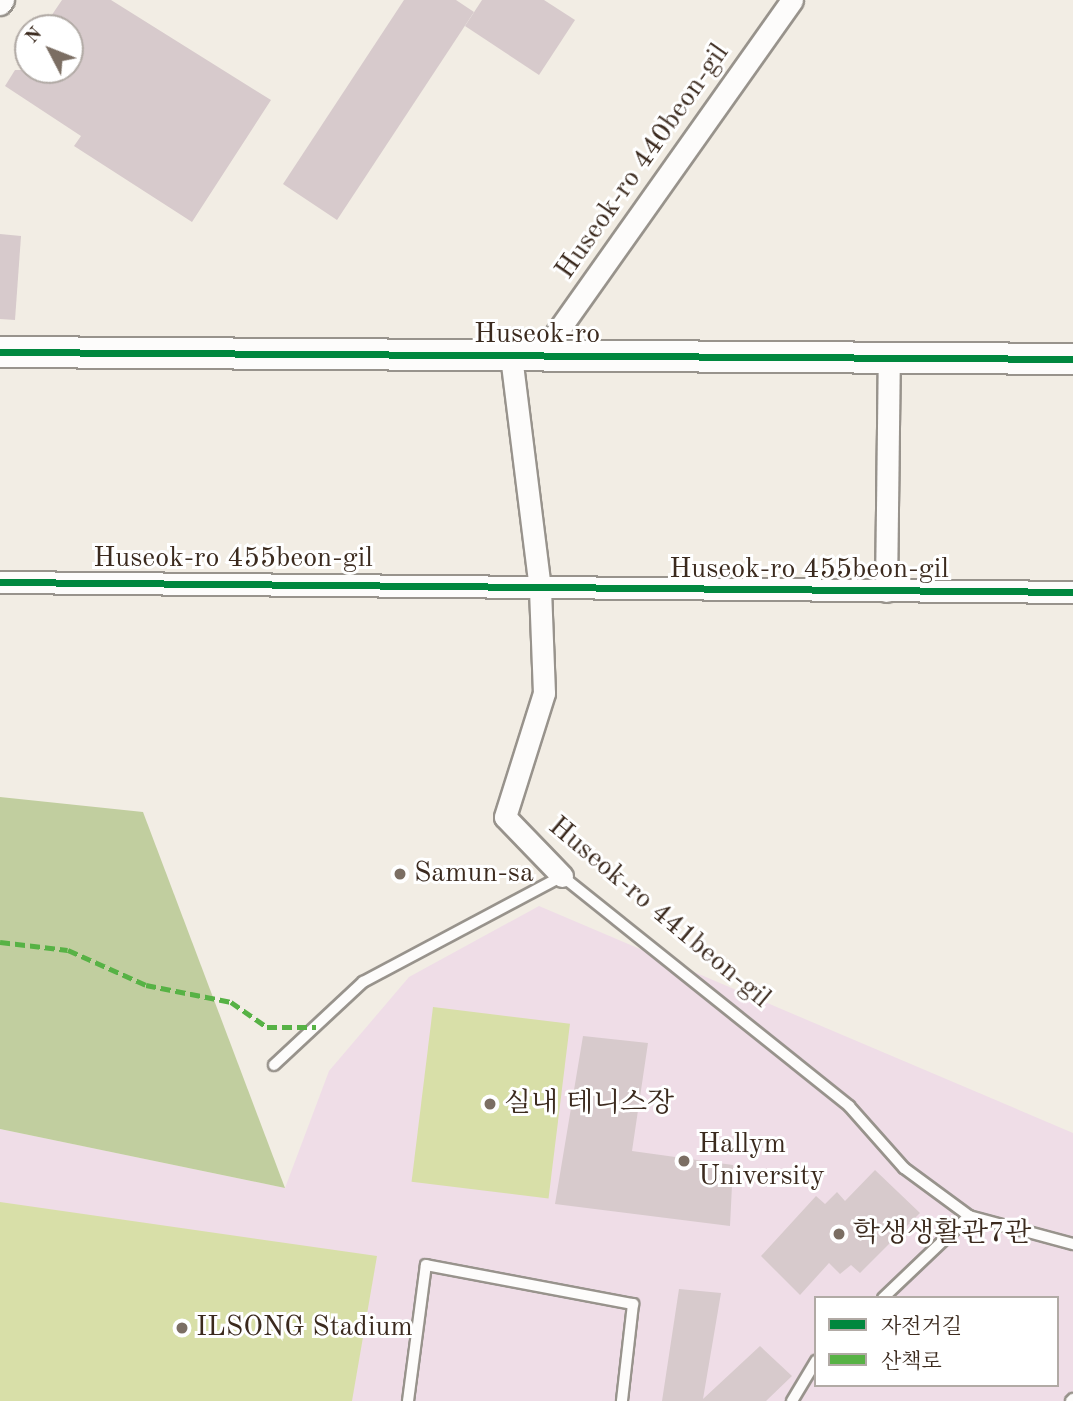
<!DOCTYPE html>
<html>
<head>
<meta charset="utf-8">
<style>
  body { margin:0 }
  #map { position:relative; width:1073px; height:1401px; overflow:hidden; background:#f2ede4; font-family:"Old Standard TT","Noto Serif KR",serif }
  div>[style] { position:absolute }
  .built>* { inset:0; background:#efdde7 }
  .green>* { inset:0; background:#d8dfa8; transform-origin:0 0 }
  .forest>* { inset:0; background:#c1ce9f }
  .building>* { inset:0; background:#d7cacc }
  .roads { filter:drop-shadow(2px 0 #98938c) drop-shadow(-2px 0 #98938c) drop-shadow(0 2px #98938c) drop-shadow(0 -2px #98938c) }
  .lane>* { height:10px; margin:-5px; padding:0 5px; transform-origin:5px; border-radius:5px; background:#fdfcfb }
  .street>* { height:21px; margin:-10.5px; padding:0 10.5px; transform-origin:10.5px; border-radius:10.5px; background:#fdfcfb }
  .secondary>* { height:30px; margin:-15px; padding:0 15px; transform-origin:15px; border-radius:15px; background:#fdfcfb }
  .quiet>* { height:5px; margin-top:-2.5px; transform-origin:0; background:repeating-linear-gradient(90deg,#57b245 0 10px,transparent 0 15px) }
  .cycleway>* { height:7px; margin:-3.5px; padding:0 3.5px; transform-origin:3.5px; border-radius:3.5px; background:#00873e }
  .dots>* { width:19px; height:19px; translate:-50% -50%; box-sizing:border-box; border:4px solid #fff; border-radius:50% }
  span { translate:-50% -50%; white-space:nowrap; text-align:center; line-height:1.15; -webkit-text-stroke:6px #fff; paint-order:stroke }
  .street-label { font-size:28px; color:#3b2a1e }
  .poi-label { font-size:28px; color:#3b2a1e }
  .left { translate:0 -50%; text-align:left }
  .legend { position:absolute; left:814px; top:1296px; width:245px; height:91px; box-sizing:border-box; background:#fff; border:2px solid #b1aaa5; margin:0; padding:9px 12px; list-style:none; font-size:21px; color:#3b2a1e }
  .legend li { display:flex; align-items:center; gap:14px; height:35px }
  .legend b { width:35px; border:2px solid #b1aaa5 }
  .north { position:absolute; left:14px; top:14px; width:70px; height:70px; box-sizing:border-box; background:#fff; border:2px solid #b1aaa5; border-radius:50%; rotate:312deg; font-size:19px; font-weight:700; line-height:28px; text-align:center; color:#3b2a1e }
  .north::after { content:''; display:block; margin:auto; width:24px; height:32px; background:#7b6e63; clip-path:polygon(50% 0,100% 100%,50% 72%,0 100%) }
</style>
</head>
<body>
<div id="map">
  <div class="built">
    <div style="clip-path:polygon(evenodd,539px 906px,1073px 1133px,1073px 1401px,0 1401px,0 1129px,285px 1188px,329px 1071px,409px 977px,539px 906px,816px 1298px,1057px 1298px,1057px 1385px,816px 1385px,816px 1298px)"></div>
  </div>
  <div class="green">
    <div style="left:433px;top:1007px;width:138px;height:176px;rotate:7deg"></div>
    <div style="clip-path:polygon(0 1202px,377px 1256px,352px 1401px,0 1401px)"></div>
  </div>
  <div class="forest">
    <div style="clip-path:polygon(0 797px,143px 812px,285px 1188px,0 1129px)"></div>
  </div>
  <div class="building">
    <div style="clip-path:polygon(62px 0,111px 0,271px 100px,192px 222px,74px 146px,81px 136px,5px 86px,15px 70px,70px 70px,70px 28px,43px 28px)"></div>
    <div style="clip-path:polygon(404px 0,456px 0,474px 12px,337px 220px,283px 184px)"></div>
    <div style="clip-path:polygon(482px 0,544px 0,575px 20px,539px 75px,465px 26px)"></div>
    <div style="clip-path:polygon(0 234px,21px 236px,15px 320px,0 319px)"></div>
    <div style="clip-path:polygon(583px 1036px,648px 1043px,632px 1151px,733px 1165px,730px 1226px,555px 1204px)"></div>
    <div style="clip-path:polygon(875px 1170px,920px 1213px,860px 1273px,851px 1265px,840px 1274px,829px 1263px,800px 1295px,761px 1256px,816px 1196px,825px 1204px,837px 1192px,845px 1201px)"></div>
    <div style="clip-path:polygon(679px 1289px,721px 1293px,703px 1399px,760px 1346px,792px 1376px,766px 1401px,662px 1401px)"></div>
  </div>
  <div class="roads">
    <div class="lane">
      <div style="left:274px;top:1065px;width:122px;rotate:-43deg"></div>
      <div style="left:363px;top:982px;width:225px;rotate:-28deg"></div>
      <div style="left:562px;top:876px;width:368px;rotate:38.7deg"></div>
      <div style="left:849px;top:1106px;width:83px;rotate:48.4deg"></div>
      <div style="left:904px;top:1168px;width:81px;rotate:36.4deg"></div>
      <div style="left:969px;top:1216px;width:108px;rotate:15.1deg"></div>
      <div style="left:883px;top:1298px;width:119px;rotate:-43.6deg"></div>
      <div style="left:408px;top:1401px;width:137px;rotate:-82.5deg"></div>
      <div style="left:426px;top:1265px;width:211px;rotate:10.7deg"></div>
      <div style="left:633px;top:1304px;width:98px;rotate:96.5deg"></div>
      <div style="left:792px;top:1401px;width:47px;rotate:-59deg"></div>
      <div style="left:1071px;top:1401px;width:3px;rotate:-45deg"></div>
    </div>
    <div class="street">
      <div style="left:0;top:4px;width:5px;rotate:-53deg"></div>
      <div style="left:511px;top:356px;width:235px;rotate:82.9deg"></div>
      <div style="left:540px;top:589px;width:104px;rotate:87.8deg"></div>
      <div style="left:544px;top:693px;width:130px;rotate:107.5deg"></div>
      <div style="left:505px;top:817px;width:82px;rotate:46deg"></div>
      <div style="left:540px;top:356px;width:436px;rotate:-54.7deg"></div>
      <div style="left:0;top:582px;width:1073px;rotate:0.53deg"></div>
      <div style="left:886px;top:591px;width:233px;rotate:-89.3deg"></div>
    </div>
    <div class="secondary">
      <div style="left:0;top:352px;width:1073px;rotate:0.37deg"></div>
    </div>
  </div>
  <div class="quiet">
    <div style="left:0;top:942px;width:68px;rotate:6.7deg"></div>
    <div style="left:68px;top:950px;width:85px;rotate:24.2deg"></div>
    <div style="left:146px;top:985px;width:87px;rotate:11.3deg"></div>
    <div style="left:231px;top:1002px;width:44px;rotate:34.8deg"></div>
    <div style="left:267px;top:1027px;width:49px"></div>
  </div>
  <div class="cycleway">
    <div style="left:0;top:352px;width:1073px;rotate:0.37deg"></div>
    <div style="left:0;top:582px;width:1073px;rotate:0.53deg"></div>
  </div>
  <div class="dots">
    <div style="left:400px;top:874px;background:#7b6e63"></div>
    <div style="left:490px;top:1104px;background:#7b6e63"></div>
    <div style="left:684px;top:1161px;background:#7b6e63"></div>
    <div style="left:839px;top:1234px;background:#7b6e63"></div>
    <div style="left:182px;top:1328px;background:#7b6e63"></div>
  </div>
  <div class="street-label">
    <span style="left:643px;top:162px;rotate:-55deg">Huseok-ro 440beon-gil</span>
    <span style="left:537px;top:335px">Huseok-ro</span>
    <span style="left:233px;top:559px">Huseok-ro 455beon-gil</span>
    <span style="left:809px;top:570px">Huseok-ro 455beon-gil</span>
    <span style="left:659px;top:913px;rotate:40deg">Huseok-ro 441beon-gil</span>
  </div>
  <div class="poi-label">
    <span class="left" style="left:414px;top:874px">Samun-sa</span>
    <span class="left" style="left:504px;top:1104px">실내 테니스장</span>
    <span class="left" style="left:698px;top:1161px">Hallym<br>University</span>
    <span class="left" style="left:853px;top:1234px">학생생활관7관</span>
    <span class="left" style="left:196px;top:1328px">ILSONG Stadium</span>
  </div>
  <ul class="legend">
  <li><b style="height:9px;background:#00873e"></b>자전거길</li>
  <li><b style="height:9px;background:#57b245"></b>산책로</li>
  </ul>
  <div class="north">N</div>
</div>
</body>
</html>
